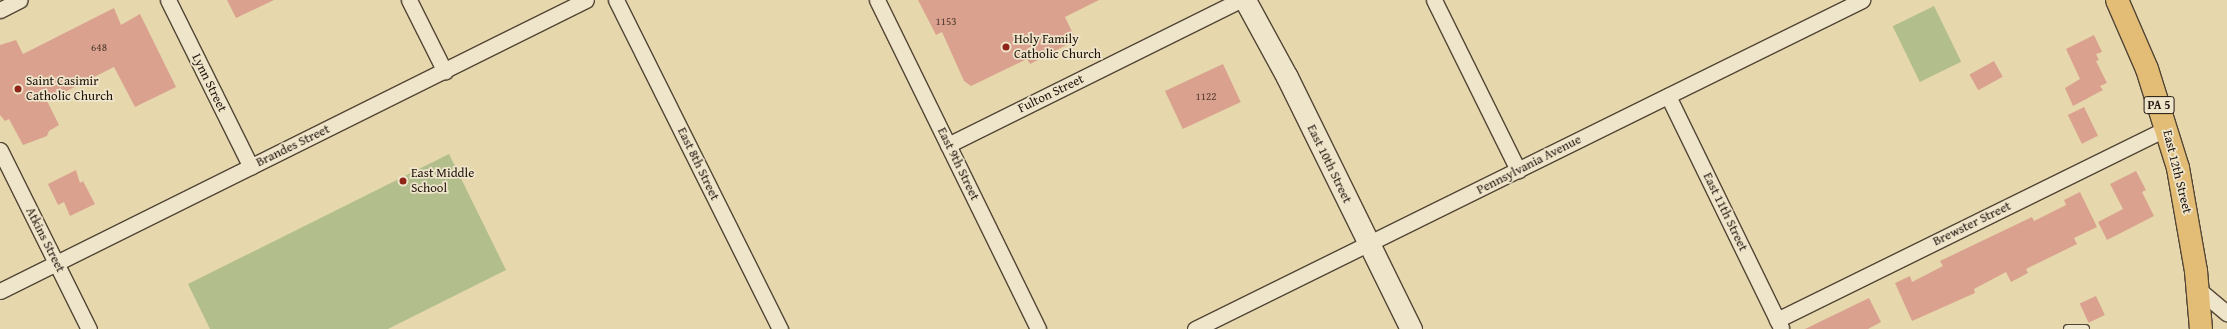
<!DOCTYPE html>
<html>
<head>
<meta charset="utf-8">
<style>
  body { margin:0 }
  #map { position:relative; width:2227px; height:329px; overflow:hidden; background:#e6d7ad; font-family:"Gentium Book Plus",serif }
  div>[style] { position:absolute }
  .green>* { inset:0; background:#b2bf8c; transform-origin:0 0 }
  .building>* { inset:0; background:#daa28e; transform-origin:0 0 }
  .roads { filter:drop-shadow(1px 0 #524636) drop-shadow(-1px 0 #524636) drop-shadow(0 1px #524636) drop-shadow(0 -1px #524636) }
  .lane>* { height:8px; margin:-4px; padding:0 4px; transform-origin:4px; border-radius:4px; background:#efe5ca }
  .street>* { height:15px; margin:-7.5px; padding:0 7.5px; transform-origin:7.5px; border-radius:7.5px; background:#efe5ca }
  .secondary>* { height:21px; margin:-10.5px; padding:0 10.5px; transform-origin:10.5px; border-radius:10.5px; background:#efe5ca }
  .primary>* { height:22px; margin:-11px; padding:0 11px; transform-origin:11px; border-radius:11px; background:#e3bc76 }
  .dots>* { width:11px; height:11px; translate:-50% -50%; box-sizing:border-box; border:2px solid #efe5ca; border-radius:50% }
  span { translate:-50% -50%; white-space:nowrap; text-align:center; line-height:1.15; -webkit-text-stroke:3.5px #efe5ca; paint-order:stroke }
  .number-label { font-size:11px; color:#4f382e }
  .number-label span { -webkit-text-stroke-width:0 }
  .shield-label span { padding:1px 3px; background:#efe5ca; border:1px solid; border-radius:3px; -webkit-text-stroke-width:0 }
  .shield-label { font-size:12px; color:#21150e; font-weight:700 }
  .poi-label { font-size:13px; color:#21150e }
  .left { translate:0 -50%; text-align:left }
  .street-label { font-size:13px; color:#21150e }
</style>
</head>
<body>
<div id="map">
  <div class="green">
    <div style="left:1934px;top:6px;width:62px;height:46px;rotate:64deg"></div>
    <div style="clip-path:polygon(449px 154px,506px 270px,388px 329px,210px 329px,188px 284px)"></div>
  </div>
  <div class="building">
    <div style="clip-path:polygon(227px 0,274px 0,236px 18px)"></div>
    <div style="clip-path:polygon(918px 0,1099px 0,1065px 17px,1076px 40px,1030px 64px,1027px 59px,971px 86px,964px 81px,942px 32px,936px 35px)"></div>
    <div style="clip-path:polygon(114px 8px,121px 25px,140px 14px,176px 87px,135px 107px,114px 67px,47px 101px,59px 125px,49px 131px,47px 136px,23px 145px,9px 119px,5px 121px,0 115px,0 45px,16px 40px,23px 54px)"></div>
    <div style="clip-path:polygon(2094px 35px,2102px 52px,2096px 54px,2099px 60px,2096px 61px,2107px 83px,2100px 86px,2103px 90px,2073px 106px,2065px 88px,2080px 79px,2066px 49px)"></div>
    <div style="left:1994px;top:61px;width:18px;height:28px;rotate:61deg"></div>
    <div style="left:1223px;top:64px;width:42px;height:64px;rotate:65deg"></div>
    <div style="left:2084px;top:107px;width:32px;height:18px;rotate:64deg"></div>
    <div style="clip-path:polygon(76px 170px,80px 183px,83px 181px,95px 204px,70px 216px,64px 202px,58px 205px,48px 184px)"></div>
    <div style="clip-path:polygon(2136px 171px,2146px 190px,2142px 192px,2154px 216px,2107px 240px,2098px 222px,2123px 209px,2110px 184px)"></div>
    <div style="clip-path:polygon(2080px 192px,2097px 227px,2074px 238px,2077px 244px,2026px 269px,2028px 273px,2011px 282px,2006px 272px,1974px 289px,1975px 293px,1912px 321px,1895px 283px,1910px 276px,1912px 282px,1943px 266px,1940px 261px,2032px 217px,2034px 221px,2066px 205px,2064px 200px)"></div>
    <div style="left:2096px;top:296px;width:21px;height:18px;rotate:65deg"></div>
    <div style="clip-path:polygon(1869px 298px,1881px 322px,1868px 329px,1805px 329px)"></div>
  </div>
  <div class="roads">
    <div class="lane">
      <div style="left:2068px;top:329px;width:17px"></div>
    </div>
    <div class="street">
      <div style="left:168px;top:0;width:186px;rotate:63.6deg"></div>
      <div style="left:409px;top:0;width:80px;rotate:63.4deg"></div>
      <div style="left:616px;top:0;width:368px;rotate:63.5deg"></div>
      <div style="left:877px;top:0;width:366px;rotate:63.9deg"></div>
      <div style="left:1434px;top:0;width:190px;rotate:63.7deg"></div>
      <div style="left:0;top:10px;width:22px;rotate:-27deg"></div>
      <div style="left:1668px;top:96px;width:258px;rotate:64deg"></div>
      <div style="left:948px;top:145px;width:326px;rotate:-26.4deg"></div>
      <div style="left:0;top:150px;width:200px;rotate:63.6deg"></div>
      <div style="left:2198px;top:289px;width:38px;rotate:40deg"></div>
      <div style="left:0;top:291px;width:654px;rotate:-26.41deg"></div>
      <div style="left:1777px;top:320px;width:435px;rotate:-26.2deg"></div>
      <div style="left:1195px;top:329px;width:744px;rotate:-26.25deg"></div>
    </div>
    <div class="secondary">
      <div style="left:1245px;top:0;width:88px;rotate:61.4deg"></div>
      <div style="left:1287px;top:77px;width:281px;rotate:63.8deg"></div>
    </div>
    <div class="primary">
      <div style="left:2117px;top:0;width:75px;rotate:66.5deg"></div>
      <div style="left:2147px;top:69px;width:104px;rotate:72.6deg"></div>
      <div style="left:2178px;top:168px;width:105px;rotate:80.1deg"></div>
      <div style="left:2196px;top:271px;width:58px;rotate:85.1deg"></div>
    </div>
  </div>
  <div class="dots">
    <div style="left:1006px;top:47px;background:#8f2418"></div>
    <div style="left:18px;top:89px;background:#8f2418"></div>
    <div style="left:403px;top:181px;background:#8f2418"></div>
  </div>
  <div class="number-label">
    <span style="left:946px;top:21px">1153</span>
    <span style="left:99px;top:47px">648</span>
    <span style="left:1206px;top:96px">1122</span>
  </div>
  <div class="shield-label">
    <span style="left:2159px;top:105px">PA 5</span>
  </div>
  <div class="poi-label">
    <span class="left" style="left:1014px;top:47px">Holy Family<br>Catholic Church</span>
    <span class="left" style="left:26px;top:89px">Saint Casimir<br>Catholic Church</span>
    <span class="left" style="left:411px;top:181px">East Middle<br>School</span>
  </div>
  <div class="street-label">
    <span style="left:209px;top:83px;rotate:64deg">Lynn Street</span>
    <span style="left:1051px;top:94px;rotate:-26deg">Fulton Street</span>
    <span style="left:293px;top:146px;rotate:-26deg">Brandes Street</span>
    <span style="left:698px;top:164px;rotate:64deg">East 8th Street</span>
    <span style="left:958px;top:164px;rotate:64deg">East 9th Street</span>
    <span style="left:1329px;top:164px;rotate:64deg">East 10th Street</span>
    <span style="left:1529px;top:165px;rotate:-27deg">Pennsylvania Avenue</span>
    <span style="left:2177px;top:172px;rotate:76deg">East 12th Street</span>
    <span style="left:1725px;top:212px;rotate:64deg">East 11th Street</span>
    <span style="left:1972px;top:224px;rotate:-26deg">Brewster Street</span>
    <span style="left:45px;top:240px;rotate:63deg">Atkins Street</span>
  </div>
</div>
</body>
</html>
